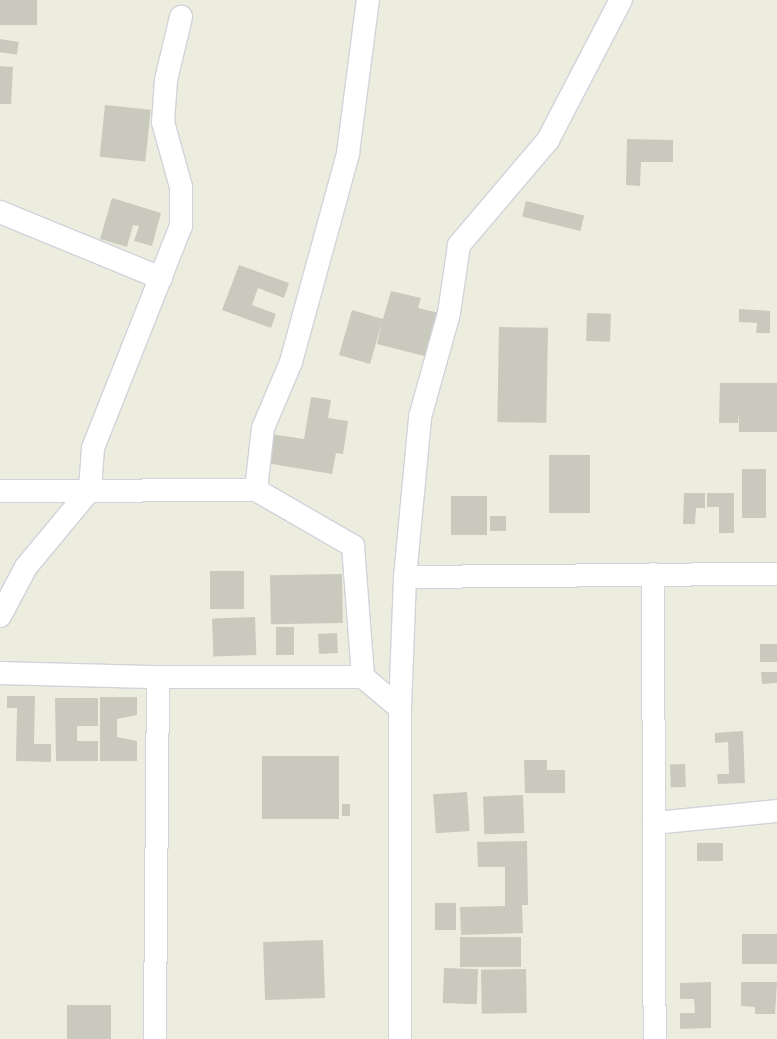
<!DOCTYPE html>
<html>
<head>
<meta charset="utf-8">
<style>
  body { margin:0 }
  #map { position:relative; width:777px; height:1039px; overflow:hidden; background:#ecedde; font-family:Mulish,sans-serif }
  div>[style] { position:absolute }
  .building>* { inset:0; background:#cac9be; transform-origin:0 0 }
  .roads { filter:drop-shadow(1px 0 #d2d2da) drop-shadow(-1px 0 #d2d2da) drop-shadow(0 1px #d2d2da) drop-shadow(0 -1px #d2d2da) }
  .minor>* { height:22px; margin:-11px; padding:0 11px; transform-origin:11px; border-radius:11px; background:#fff }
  span { translate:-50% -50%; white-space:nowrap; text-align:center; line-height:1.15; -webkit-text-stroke:3.5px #fff; paint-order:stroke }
</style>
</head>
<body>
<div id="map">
  <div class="building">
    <div style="left:0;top:0;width:37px;height:25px"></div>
    <div style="left:0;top:39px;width:19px;height:13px;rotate:9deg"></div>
    <div style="clip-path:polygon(0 66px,13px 67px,11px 104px,0 104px)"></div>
    <div style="left:105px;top:105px;width:46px;height:52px;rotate:6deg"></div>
    <div style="clip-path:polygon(627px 139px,673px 140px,673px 162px,641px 162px,640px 186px,626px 185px)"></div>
    <div style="clip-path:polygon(112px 198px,161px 213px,152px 246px,134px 241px,139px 226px,133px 225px,127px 247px,100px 239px)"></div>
    <div style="left:526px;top:201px;width:60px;height:16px;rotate:14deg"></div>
    <div style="clip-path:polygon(239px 265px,289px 283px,284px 298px,258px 288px,252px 305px,276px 314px,271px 328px,222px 310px)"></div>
    <div style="clip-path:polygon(391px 291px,421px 298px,418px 308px,439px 313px,428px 357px,377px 344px,382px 322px,370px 364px,339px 355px,352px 310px,383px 319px)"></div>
    <div style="clip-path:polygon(739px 309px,770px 311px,770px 333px,756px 333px,757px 323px,739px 322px)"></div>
    <div style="left:587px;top:313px;width:24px;height:28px;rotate:2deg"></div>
    <div style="left:499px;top:327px;width:49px;height:95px;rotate:1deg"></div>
    <div style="clip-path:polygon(720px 383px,777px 383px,777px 432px,739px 432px,739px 413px,738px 423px,719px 423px)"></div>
    <div style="clip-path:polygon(311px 397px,331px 400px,328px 418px,348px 421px,343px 454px,336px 453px,332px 474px,266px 463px,271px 434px,304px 439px)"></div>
    <div style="left:549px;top:455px;width:41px;height:58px"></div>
    <div style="left:742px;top:469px;width:24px;height:49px"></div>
    <div style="clip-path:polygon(684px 493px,705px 493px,705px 508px,696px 508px,695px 524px,683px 524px)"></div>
    <div style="clip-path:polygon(707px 493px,734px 493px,734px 533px,719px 533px,719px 507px,707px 507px)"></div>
    <div style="left:451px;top:496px;width:36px;height:39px"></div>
    <div style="left:490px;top:516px;width:16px;height:15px"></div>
    <div style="left:210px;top:571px;width:34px;height:38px"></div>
    <div style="left:342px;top:574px;width:49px;height:72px;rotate:89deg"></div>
    <div style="left:255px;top:617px;width:38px;height:43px;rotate:88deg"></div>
    <div style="left:276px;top:627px;width:18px;height:28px"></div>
    <div style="left:337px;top:633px;width:20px;height:19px;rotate:87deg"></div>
    <div style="left:777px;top:644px;width:18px;height:17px;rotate:90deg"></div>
    <div style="clip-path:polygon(761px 672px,777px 672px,777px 683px,762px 684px)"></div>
    <div style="clip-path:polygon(7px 696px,35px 696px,34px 744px,51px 744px,51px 762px,16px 761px,17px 708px,7px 708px)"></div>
    <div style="clip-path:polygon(100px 697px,137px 697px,137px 715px,117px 719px,117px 737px,137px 741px,137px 761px,100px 761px)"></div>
    <div style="clip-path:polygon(55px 698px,98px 698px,98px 726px,77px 726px,77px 741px,98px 741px,98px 761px,56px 761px)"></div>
    <div style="clip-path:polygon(743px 731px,745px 783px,718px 784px,717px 774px,729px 774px,728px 742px,715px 743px,715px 733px)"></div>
    <div style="left:339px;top:756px;width:63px;height:77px;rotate:90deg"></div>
    <div style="clip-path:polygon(524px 760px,547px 760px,547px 770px,565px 770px,565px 793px,525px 793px)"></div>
    <div style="left:685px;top:764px;width:23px;height:15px;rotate:88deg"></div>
    <div style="left:467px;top:792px;width:39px;height:34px;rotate:86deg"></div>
    <div style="left:523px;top:795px;width:38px;height:40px;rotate:88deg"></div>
    <div style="left:342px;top:804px;width:8px;height:12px"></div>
    <div style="clip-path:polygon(527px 841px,528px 905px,522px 905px,523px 933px,461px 935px,460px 907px,505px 906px,505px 867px,478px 867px,477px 842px)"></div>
    <div style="left:723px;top:843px;width:18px;height:26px;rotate:90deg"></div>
    <div style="left:435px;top:903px;width:21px;height:27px"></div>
    <div style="left:742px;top:934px;width:35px;height:30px"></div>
    <div style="left:460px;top:937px;width:61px;height:30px"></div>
    <div style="left:323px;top:940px;width:58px;height:60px;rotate:88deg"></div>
    <div style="left:444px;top:968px;width:34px;height:35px;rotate:2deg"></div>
    <div style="left:526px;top:969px;width:44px;height:45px;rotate:89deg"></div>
    <div style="clip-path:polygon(711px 982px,711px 1028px,680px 1029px,680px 1013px,695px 1013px,694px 999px,680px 999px,680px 983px)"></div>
    <div style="clip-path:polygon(741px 982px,777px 982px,775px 1014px,755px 1014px,755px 1007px,741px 1006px)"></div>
    <div style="left:67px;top:1005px;width:44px;height:34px"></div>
  </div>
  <div class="roads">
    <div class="minor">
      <div style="left:0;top:212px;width:174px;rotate:22.3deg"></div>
      <div style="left:256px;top:490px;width:62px;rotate:-83.6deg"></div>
      <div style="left:263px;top:428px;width:72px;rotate:-67deg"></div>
      <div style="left:291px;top:362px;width:217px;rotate:-74.7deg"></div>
      <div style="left:348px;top:153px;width:154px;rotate:-82.6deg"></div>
      <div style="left:0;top:491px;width:256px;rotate:-0.2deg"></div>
      <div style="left:256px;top:490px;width:112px;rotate:30deg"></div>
      <div style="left:353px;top:546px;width:131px;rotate:85.6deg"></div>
      <div style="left:363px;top:677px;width:48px;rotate:40deg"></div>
      <div style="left:653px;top:574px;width:465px;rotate:89.8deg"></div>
      <div style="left:405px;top:577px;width:372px;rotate:-0.5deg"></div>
      <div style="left:0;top:616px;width:55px;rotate:-62deg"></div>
      <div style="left:26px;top:567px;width:100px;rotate:-50.3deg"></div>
      <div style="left:90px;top:490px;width:42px;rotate:-85.9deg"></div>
      <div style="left:93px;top:448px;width:239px;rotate:-68.4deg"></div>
      <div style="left:181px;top:226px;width:39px;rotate:-90deg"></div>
      <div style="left:181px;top:187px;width:67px;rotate:-105.5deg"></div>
      <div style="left:163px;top:122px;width:42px;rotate:-85.9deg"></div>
      <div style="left:166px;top:80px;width:65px;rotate:-76.6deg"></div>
      <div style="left:0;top:673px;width:158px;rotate:1.5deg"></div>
      <div style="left:158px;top:677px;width:362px;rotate:90.5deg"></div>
      <div style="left:158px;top:677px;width:205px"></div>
      <div style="left:654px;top:823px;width:124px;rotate:-5.6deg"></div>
      <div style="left:400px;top:1039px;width:331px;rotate:-90deg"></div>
      <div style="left:400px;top:708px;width:131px;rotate:-87.8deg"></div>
      <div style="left:405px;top:577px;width:161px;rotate:-84.6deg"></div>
      <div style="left:420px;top:417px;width:108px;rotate:-74.4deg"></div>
      <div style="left:449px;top:313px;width:69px;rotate:-81.6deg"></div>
      <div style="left:459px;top:245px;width:138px;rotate:-49.7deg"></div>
      <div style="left:548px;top:140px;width:158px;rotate:-62.5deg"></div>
    </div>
  </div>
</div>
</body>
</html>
